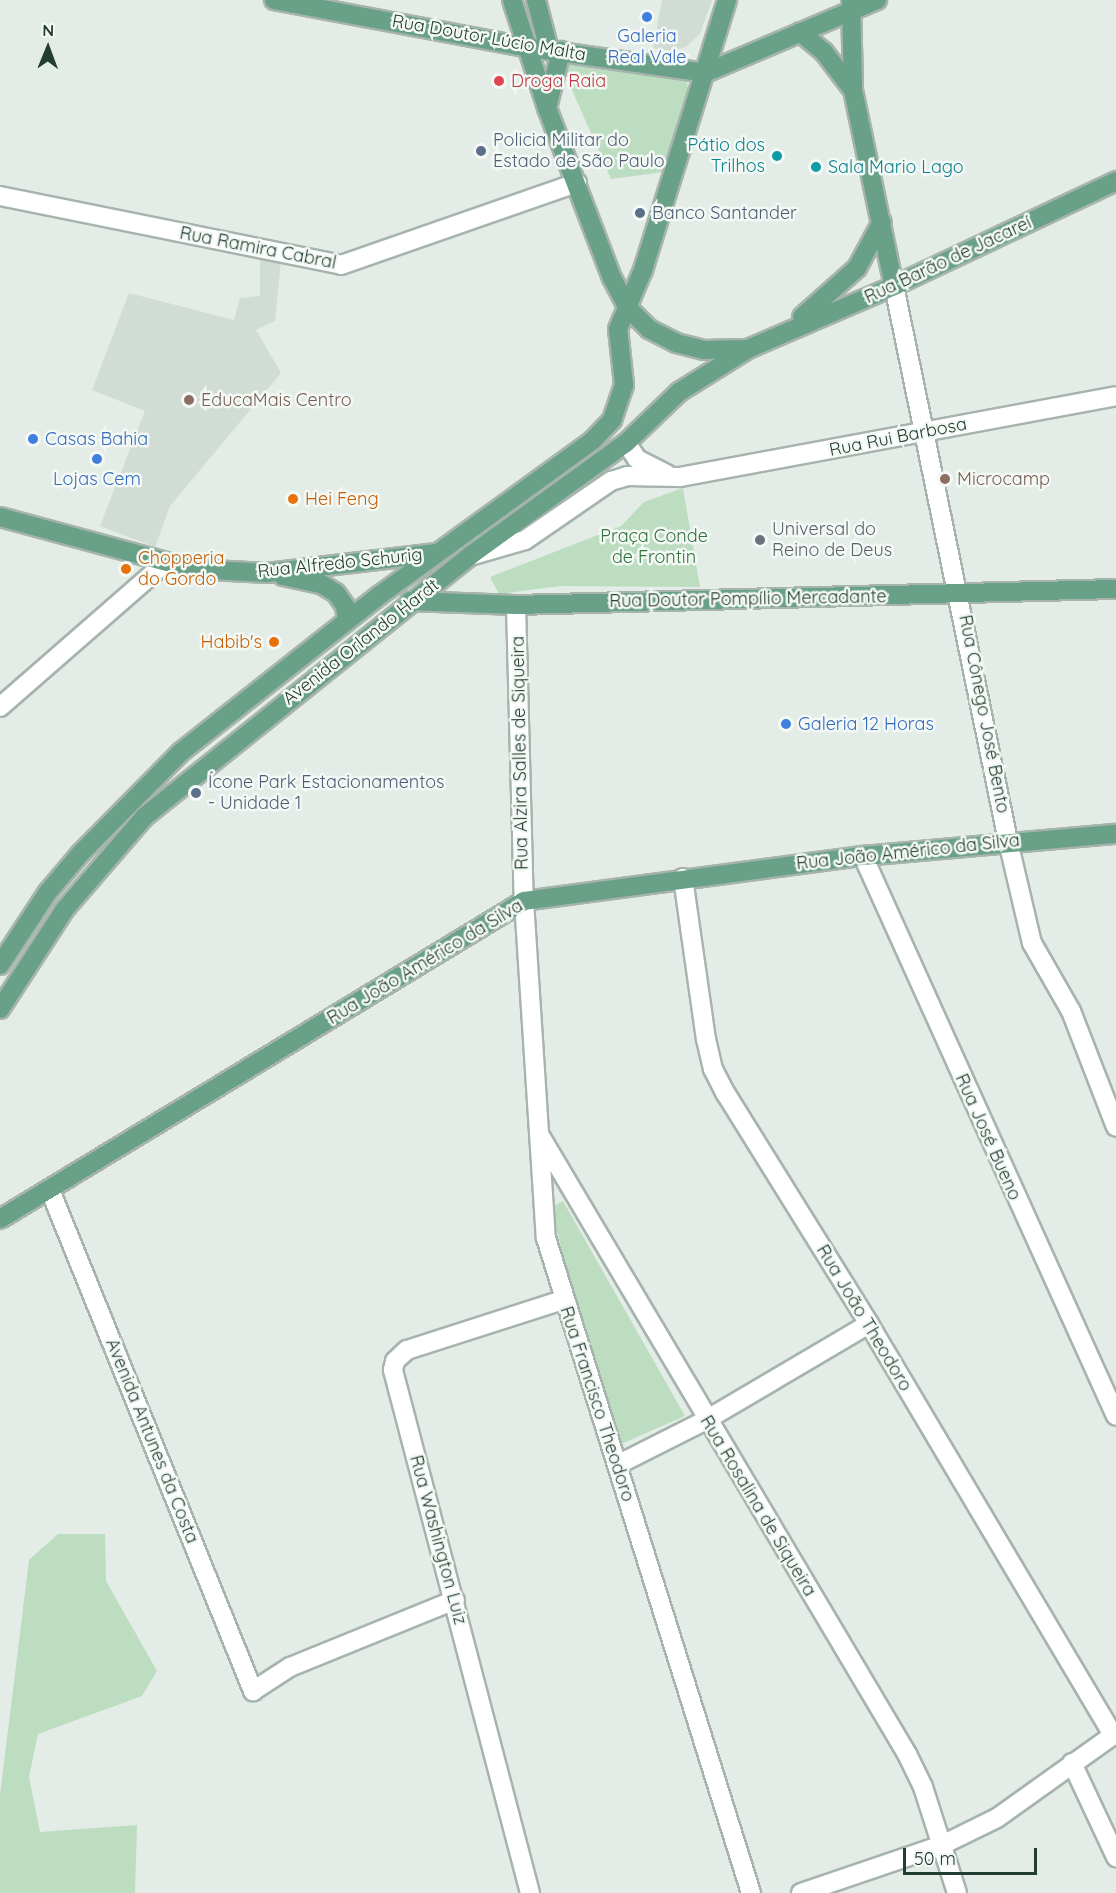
<!DOCTYPE html>
<html>
<head>
<meta charset="utf-8">
<style>
  body { margin:0 }
  #map { position:relative; width:1116px; height:1893px; overflow:hidden; background:#e3ece7; font-family:Quicksand,sans-serif }
  div>[style] { position:absolute }
  .built>* { inset:0; background:#d1dcd5 }
  .green>* { inset:0; background:#bdddc0 }
  .roads { filter:drop-shadow(2px 0 #a6b4ad) drop-shadow(-2px 0 #a6b4ad) drop-shadow(0 2px #a6b4ad) drop-shadow(0 -2px #a6b4ad) }
  .minor>* { height:18px; margin:-9px; padding:0 9px; transform-origin:9px; border-radius:9px; background:#fff }
  .major>* { height:18px; margin:-9px; padding:0 9px; transform-origin:9px; border-radius:9px; background:#69a088 }
  .dots>* { width:16px; height:16px; translate:-50% -50%; box-sizing:border-box; border:3px solid #f4f9f5; border-radius:50% }
  span { translate:-50% -50%; white-space:nowrap; text-align:center; line-height:1.15; -webkit-text-stroke:5px #f4f9f5; paint-order:stroke }
  .shop-label { font-size:18px; color:#366cbe }
  .left { translate:0 -50%; text-align:left }
  .street-label { font-size:18px; color:#233d32 }
  .health-label { font-size:18px; color:#be3a42 }
  .service-label { font-size:18px; color:#4e5e75 }
  .culture-label { font-size:18px; color:#0d838f }
  .right { translate:-100% -50%; text-align:right }
  .education-label { font-size:18px; color:#785e54 }
  .food-label { font-size:18px; color:#c56008 }
  .worship-label { font-size:18px; color:#5b616d }
  .park-label { font-size:18px; color:#2f733d }
  .north { position:absolute; left:18px; top:18px; width:60px; height:60px; -webkit-text-stroke:4px #f4f9f5; paint-order:stroke; rotate:1deg; font-size:16px; font-weight:700; line-height:24px; text-align:center; color:#233d32 }
  .north::after { content:''; display:block; margin:auto; width:21px; height:27px; background:#233d32; clip-path:polygon(50% 0,100% 100%,50% 72%,0 100%) }
  .scale { position:absolute; left:903px; top:1848px; width:134px; height:27px; box-sizing:border-box; border:3px solid #233d32; border-top:0; padding-left:8px; font-size:18px; line-height:21px; white-space:nowrap; color:#233d32; -webkit-text-stroke:4px #f4f9f5; paint-order:stroke }
</style>
</head>
<body>
<div id="map">
  <div class="built">
    <div style="clip-path:polygon(662px 0,712px 0,700px 34px,686px 47px,670px 51px,653px 48px)"></div>
    <div style="clip-path:polygon(260px 258px,281px 260px,275px 321px,256px 330px,281px 373px,170px 506px,155px 547px,100px 526px,145px 411px,92px 390px,129px 293px,234px 320px,240px 298px,260px 296px)"></div>
  </div>
  <div class="green">
    <div style="clip-path:polygon(574px 63px,686px 81px,689px 88px,671px 171px,611px 179px,565px 74px,567px 66px)"></div>
    <div style="clip-path:polygon(683px 488px,700px 587px,561px 586px,499px 594px,490px 577px,621px 526px,644px 502px)"></div>
    <div style="clip-path:polygon(563px 1201px,685px 1416px,621px 1444px,573px 1295px,551px 1207px)"></div>
    <div style="clip-path:polygon(58px 1534px,105px 1534px,106px 1581px,157px 1671px,142px 1696px,38px 1734px,29px 1777px,40px 1832px,137px 1825px,135px 1893px,0 1893px,0 1795px,29px 1560px)"></div>
  </div>
  <div class="roads">
    <div class="minor">
      <div style="left:0;top:196px;width:348px;rotate:11.4deg"></div>
      <div style="left:341px;top:265px;width:250px;rotate:-19.2deg"></div>
      <div style="left:894px;top:286px;width:567px;rotate:78.39deg"></div>
      <div style="left:1008px;top:841px;width:105px;rotate:76.8deg"></div>
      <div style="left:1032px;top:943px;width:78px;rotate:60.2deg"></div>
      <div style="left:1071px;top:1011px;width:124px;rotate:68.8deg"></div>
      <div style="left:626px;top:443px;width:19px;rotate:55deg"></div>
      <div style="left:637px;top:459px;width:33px;rotate:27deg"></div>
      <div style="left:473px;top:555px;width:54px;rotate:-16.1deg"></div>
      <div style="left:525px;top:540px;width:104px;rotate:-34.5deg"></div>
      <div style="left:611px;top:481px;width:17px;rotate:-17deg"></div>
      <div style="left:627px;top:476px;width:53px;rotate:1.1deg"></div>
      <div style="left:680px;top:477px;width:443px;rotate:-10.5deg"></div>
      <div style="left:516px;top:605px;width:296px;rotate:88.5deg"></div>
      <div style="left:524px;top:901px;width:338px;rotate:86.3deg"></div>
      <div style="left:546px;top:1238px;width:686px;rotate:72.62deg"></div>
      <div style="left:0;top:707px;width:219px;rotate:-41.1deg"></div>
      <div style="left:863px;top:856px;width:614px;rotate:65.69deg"></div>
      <div style="left:683px;top:878px;width:163px;rotate:81.9deg"></div>
      <div style="left:706px;top:1039px;width:31px;rotate:77deg"></div>
      <div style="left:713px;top:1069px;width:28px;rotate:63deg"></div>
      <div style="left:726px;top:1094px;width:271px;rotate:58.1deg"></div>
      <div style="left:869px;top:1324px;width:478px;rotate:59.3deg"></div>
      <div style="left:539px;top:1134px;width:721px;rotate:59.31deg"></div>
      <div style="left:907px;top:1754px;width:37px;rotate:64deg"></div>
      <div style="left:923px;top:1787px;width:111px;rotate:72.2deg"></div>
      <div style="left:50px;top:1190px;width:541px;rotate:67.94deg"></div>
      <div style="left:253px;top:1691px;width:44px;rotate:-33deg"></div>
      <div style="left:290px;top:1667px;width:178px;rotate:-22.1deg"></div>
      <div style="left:617px;top:1465px;width:100px;rotate:-26.8deg"></div>
      <div style="left:706px;top:1420px;width:189px;rotate:-30.5deg"></div>
      <div style="left:1072px;top:1763px;width:104px;rotate:64.9deg"></div>
      <div style="left:530px;top:1893px;width:541px;rotate:-104.68deg"></div>
      <div style="left:393px;top:1370px;width:9px;rotate:-77deg"></div>
      <div style="left:395px;top:1361px;width:16px;rotate:-43deg"></div>
      <div style="left:407px;top:1350px;width:164px;rotate:-17.8deg"></div>
      <div style="left:801px;top:1893px;width:149px;rotate:-18.8deg"></div>
      <div style="left:942px;top:1845px;width:61px;rotate:-26.1deg"></div>
      <div style="left:997px;top:1818px;width:146px;rotate:-35.5deg"></div>
    </div>
    <div class="major">
      <div style="left:274px;top:0;width:255px;rotate:10.6deg"></div>
      <div style="left:525px;top:47px;width:182px;rotate:8.2deg"></div>
      <div style="left:512px;top:0;width:114px;rotate:72deg"></div>
      <div style="left:547px;top:108px;width:182px;rotate:69.1deg"></div>
      <div style="left:612px;top:278px;width:34px;rotate:62deg"></div>
      <div style="left:628px;top:308px;width:30px;rotate:45deg"></div>
      <div style="left:649px;top:329px;width:30px;rotate:27deg"></div>
      <div style="left:676px;top:343px;width:29px;rotate:14deg"></div>
      <div style="left:704px;top:350px;width:42px;rotate:-1.4deg"></div>
      <div style="left:536px;top:0;width:52px;rotate:75.4deg"></div>
      <div style="left:851px;top:0;width:90px;rotate:88.7deg"></div>
      <div style="left:853px;top:90px;width:200px;rotate:78.2deg"></div>
      <div style="left:800px;top:32px;width:31px;rotate:40deg"></div>
      <div style="left:824px;top:52px;width:48px;rotate:52.7deg"></div>
      <div style="left:705px;top:73px;width:187px;rotate:-23deg"></div>
      <div style="left:547px;top:108px;width:59px;rotate:-76.2deg"></div>
      <div style="left:802px;top:317px;width:74px;rotate:-41.7deg"></div>
      <div style="left:857px;top:268px;width:52px;rotate:-61.5deg"></div>
      <div style="left:0;top:517px;width:200px;rotate:15.1deg"></div>
      <div style="left:193px;top:569px;width:74px;rotate:3.1deg"></div>
      <div style="left:267px;top:573px;width:171px;rotate:-6.7deg"></div>
      <div style="left:283px;top:576px;width:39px;rotate:12deg"></div>
      <div style="left:321px;top:584px;width:17px;rotate:31deg"></div>
      <div style="left:336px;top:593px;width:16px;rotate:55deg"></div>
      <div style="left:345px;top:606px;width:15px;rotate:82deg"></div>
      <div style="left:410px;top:601px;width:106px;rotate:2.2deg"></div>
      <div style="left:516px;top:605px;width:600px;rotate:-1.53deg"></div>
      <div style="left:0;top:965px;width:87px;rotate:-56.7deg"></div>
      <div style="left:48px;top:892px;width:51px;rotate:-49.8deg"></div>
      <div style="left:81px;top:853px;width:142px;rotate:-45.3deg"></div>
      <div style="left:181px;top:752px;width:253px;rotate:-38.3deg"></div>
      <div style="left:380px;top:595px;width:263px;rotate:-36deg"></div>
      <div style="left:593px;top:440px;width:28px;rotate:-46deg"></div>
      <div style="left:612px;top:420px;width:37px;rotate:-71deg"></div>
      <div style="left:624px;top:385px;width:56px;rotate:-96.1deg"></div>
      <div style="left:618px;top:329px;width:64px;rotate:-67deg"></div>
      <div style="left:643px;top:270px;width:283px;rotate:-72.7deg"></div>
      <div style="left:0;top:1009px;width:119px;rotate:-57deg"></div>
      <div style="left:65px;top:909px;width:121px;rotate:-49.3deg"></div>
      <div style="left:144px;top:817px;width:419px;rotate:-38.7deg"></div>
      <div style="left:471px;top:555px;width:191px;rotate:-35.9deg"></div>
      <div style="left:626px;top:443px;width:74px;rotate:-43.9deg"></div>
      <div style="left:679px;top:392px;width:81px;rotate:-31.9deg"></div>
      <div style="left:748px;top:349px;width:159px;rotate:-23.3deg"></div>
      <div style="left:894px;top:286px;width:246px;rotate:-25.3deg"></div>
      <div style="left:0;top:1219px;width:613px;rotate:-31.25deg"></div>
      <div style="left:524px;top:901px;width:342px;rotate:-7.6deg"></div>
      <div style="left:863px;top:856px;width:254px;rotate:-5deg"></div>
    </div>
  </div>
  <div class="dots">
    <div style="left:647px;top:17px;background:#3f7fe0"></div>
    <div style="left:499px;top:81px;background:#e0444e"></div>
    <div style="left:481px;top:151px;background:#5c6f8a"></div>
    <div style="left:777px;top:156px;background:#0f9aa8"></div>
    <div style="left:816px;top:167px;background:#0f9aa8"></div>
    <div style="left:640px;top:213px;background:#5c6f8a"></div>
    <div style="left:189px;top:400px;background:#8d6e63"></div>
    <div style="left:33px;top:439px;background:#3f7fe0"></div>
    <div style="left:97px;top:459px;background:#3f7fe0"></div>
    <div style="left:945px;top:479px;background:#8d6e63"></div>
    <div style="left:293px;top:499px;background:#e8710a"></div>
    <div style="left:760px;top:540px;background:#6b7280"></div>
    <div style="left:126px;top:569px;background:#e8710a"></div>
    <div style="left:274px;top:642px;background:#e8710a"></div>
    <div style="left:786px;top:724px;background:#3f7fe0"></div>
    <div style="left:196px;top:793px;background:#5c6f8a"></div>
  </div>
  <div class="shop-label">
    <span style="left:647px;top:47px">Galeria<br>Real Vale</span>
    <span class="left" style="left:45px;top:439px">Casas Bahia</span>
    <span style="left:97px;top:479px">Lojas Cem</span>
    <span class="left" style="left:798px;top:724px">Galeria 12 Horas</span>
  </div>
  <div class="street-label">
    <span style="left:489px;top:38px;rotate:10deg">Rua Doutor Lúcio Malta</span>
    <span style="left:258px;top:248px;rotate:11deg">Rua Ramira Cabral</span>
    <span style="left:948px;top:260px;rotate:-25deg">Rua Barão de Jacareí</span>
    <span style="left:898px;top:437px;rotate:-11deg">Rua Rui Barbosa</span>
    <span style="left:340px;top:563px;rotate:-6deg">Rua Alfredo Schurig</span>
    <span style="left:748px;top:599px;rotate:-1deg">Rua Doutor Pompílio Mercadante</span>
    <span style="left:361px;top:642px;rotate:-38deg">Avenida Orlando Hardt</span>
    <span style="left:984px;top:714px;rotate:79deg">Rua Cônego José Bento</span>
    <span style="left:520px;top:753px;rotate:-91deg">Rua Alzira Salles de Siqueira</span>
    <span style="left:908px;top:852px;rotate:-6deg">Rua João Américo da Silva</span>
    <span style="left:425px;top:962px;rotate:-31deg">Rua João Américo da Silva</span>
    <span style="left:988px;top:1137px;rotate:66deg">Rua José Bueno</span>
    <span style="left:864px;top:1318px;rotate:59deg">Rua João Theodoro</span>
    <span style="left:597px;top:1404px;rotate:72deg">Rua Francisco Theodoro</span>
    <span style="left:152px;top:1441px;rotate:68deg">Avenida Antunes da Costa</span>
    <span style="left:758px;top:1506px;rotate:59deg">Rua Rosalina de Siqueira</span>
    <span style="left:438px;top:1540px;rotate:75deg">Rua Washington Luiz</span>
  </div>
  <div class="health-label">
    <span class="left" style="left:511px;top:81px">Droga Raia</span>
  </div>
  <div class="service-label">
    <span class="left" style="left:493px;top:151px">Policia Militar do<br>Estado de São Paulo</span>
    <span class="left" style="left:652px;top:213px">Banco Santander</span>
    <span class="left" style="left:208px;top:793px">Ícone Park Estacionamentos<br>- Unidade 1</span>
  </div>
  <div class="culture-label">
    <span class="right" style="left:765px;top:156px">Pátio dos<br>Trilhos</span>
    <span class="left" style="left:828px;top:167px">Sala Mario Lago</span>
  </div>
  <div class="education-label">
    <span class="left" style="left:201px;top:400px">EducaMais Centro</span>
    <span class="left" style="left:957px;top:479px">Microcamp</span>
  </div>
  <div class="food-label">
    <span class="left" style="left:305px;top:499px">Hei Feng</span>
    <span class="left" style="left:138px;top:569px">Chopperia<br>do Gordo</span>
    <span class="right" style="left:262px;top:642px">Habib's</span>
  </div>
  <div class="worship-label">
    <span class="left" style="left:772px;top:540px">Universal do<br>Reino de Deus</span>
  </div>
  <div class="park-label">
    <span style="left:654px;top:547px">Praça Conde<br>de Frontin</span>
  </div>
  <div class="north">N</div>
  <div class="scale">50 m</div>
</div>
</body>
</html>
